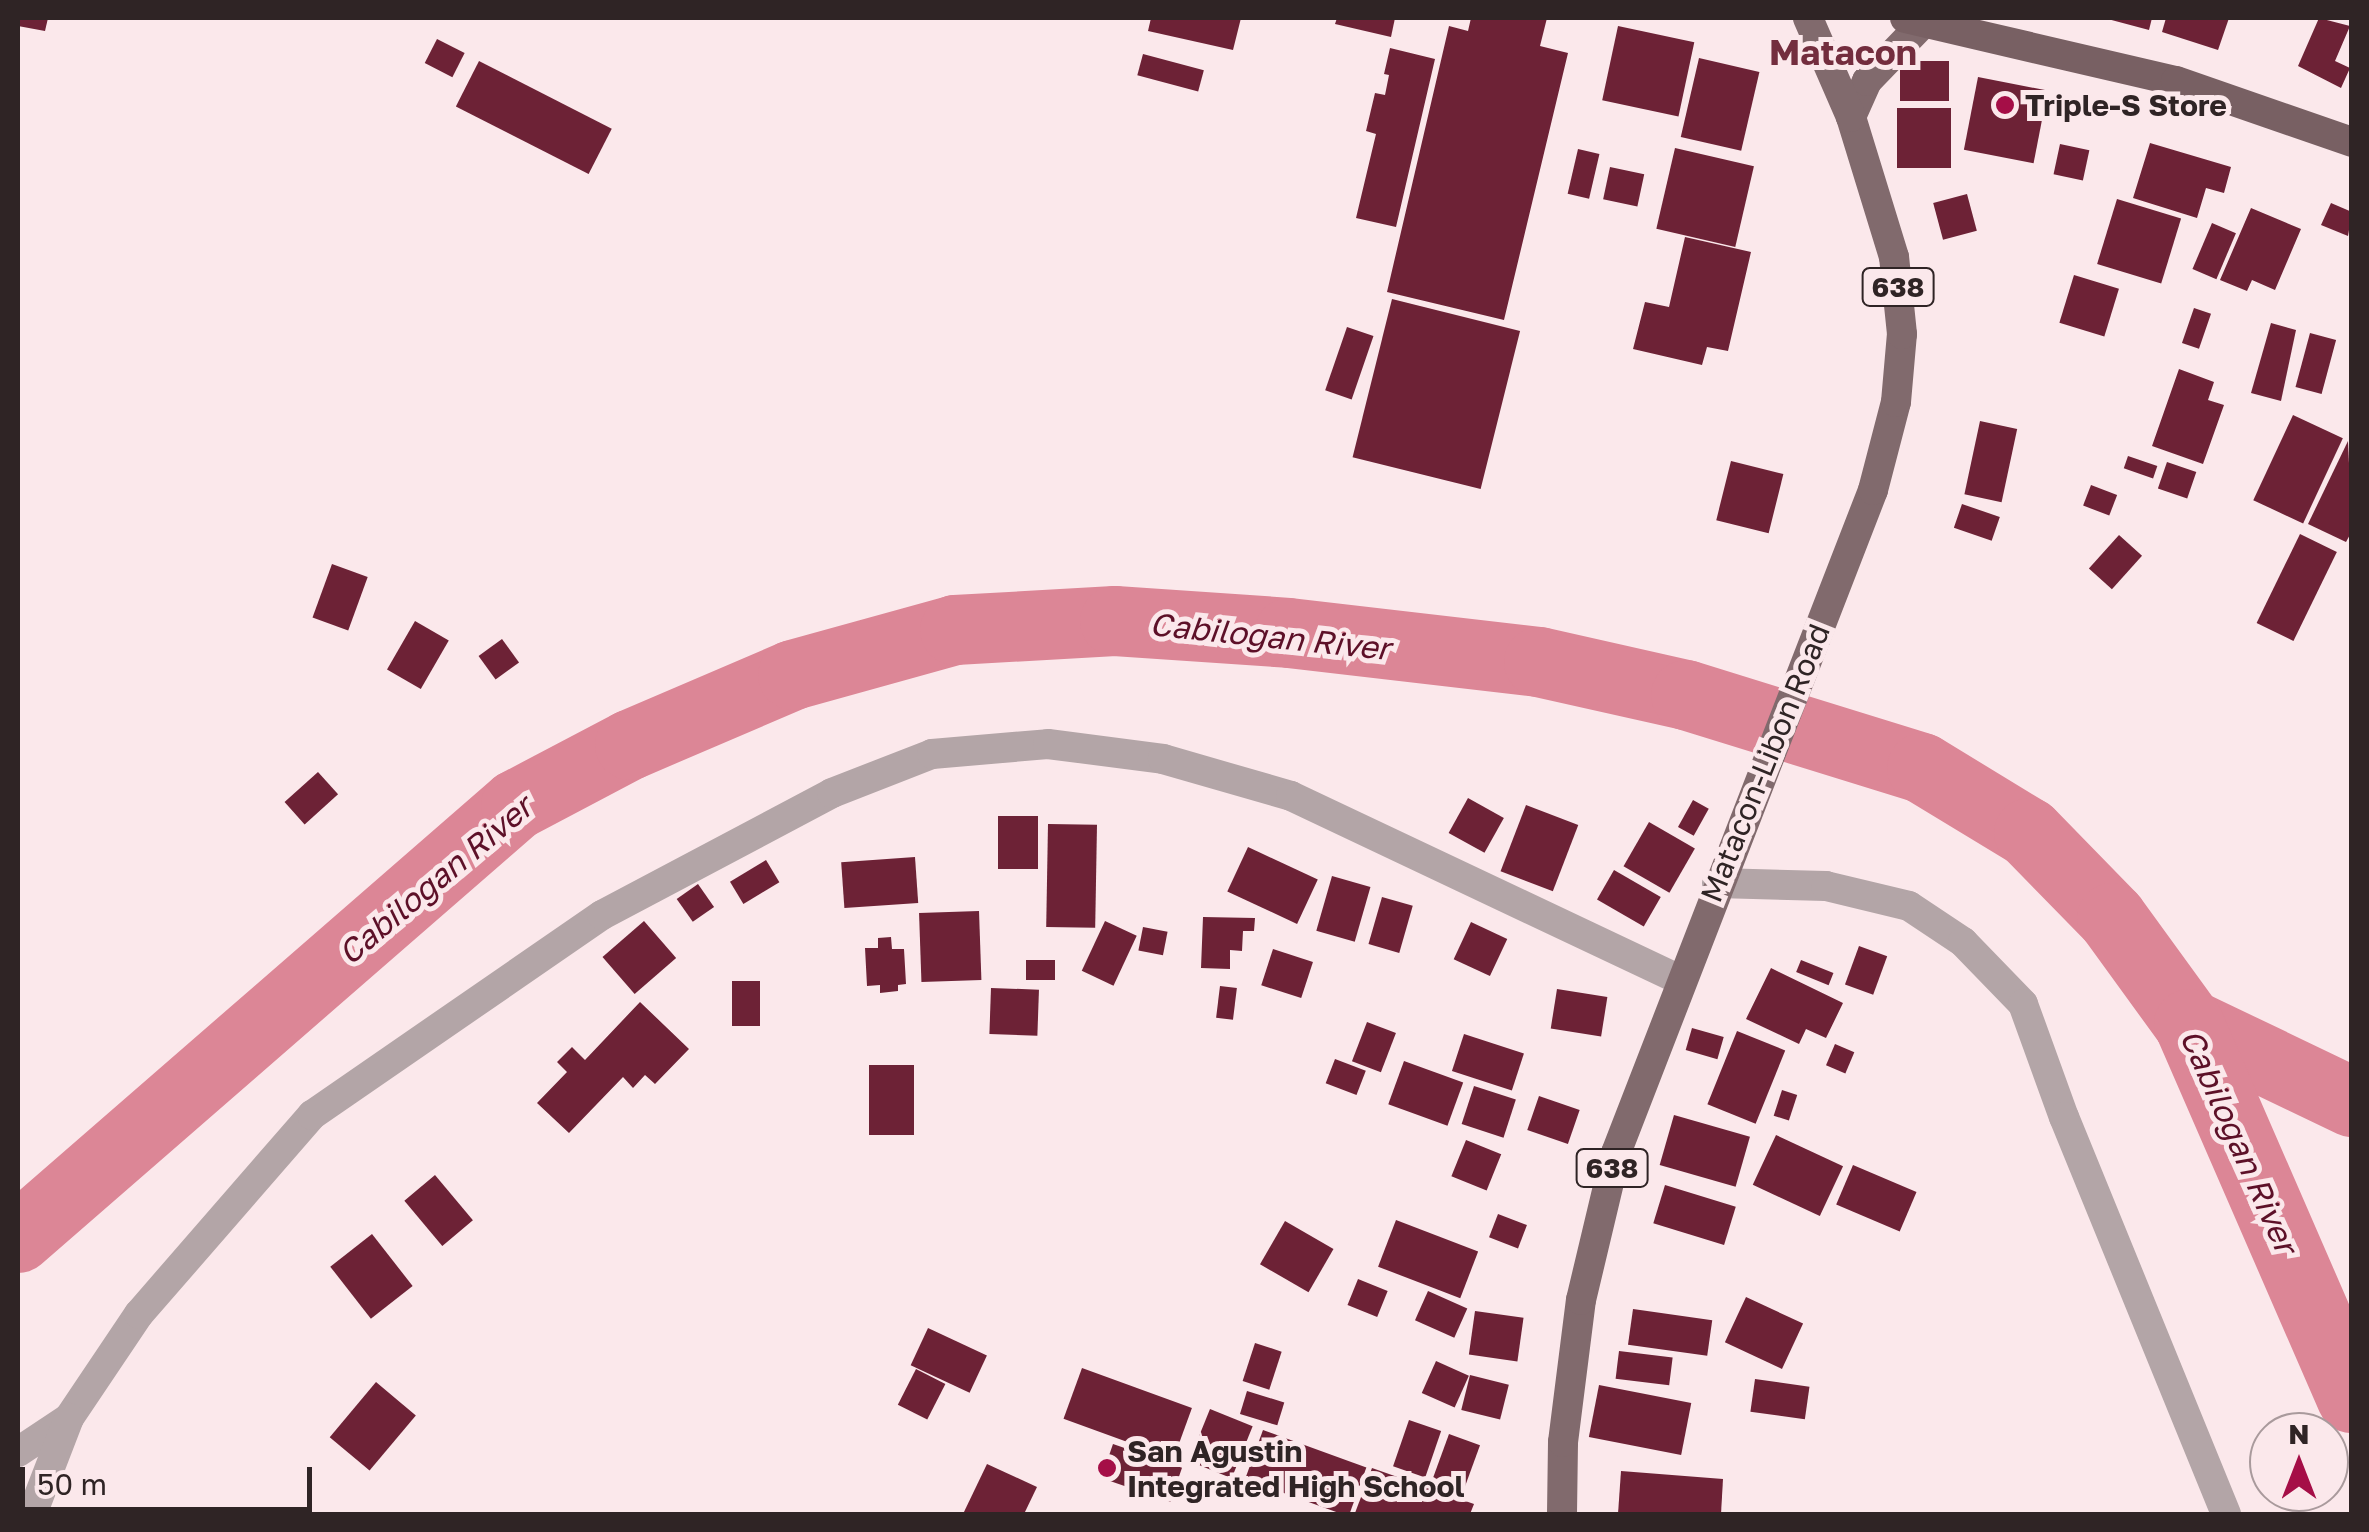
<!DOCTYPE html>
<html>
<head>
<meta charset="utf-8">
<style>
  body { margin:0 }
  #map { position:relative; width:2369px; height:1532px; overflow:hidden; background:#fbe8eb; font-family:"Golos Text",sans-serif }
  div>[style] { position:absolute }
  .river>* { height:70px; margin:-35px; padding:0 35px; transform-origin:35px; border-radius:35px; background:#dc8696 }
  .building>* { inset:0; background:#6d2236; transform-origin:0 0 }
  .minor>* { height:30px; margin:-15px; padding:0 15px; transform-origin:15px; border-radius:15px; background:#b3a5a7 }
  .primary>* { height:30px; margin:-15px; padding:0 15px; transform-origin:15px; border-radius:15px; background:#816a6d }
  .trunk>* { height:30px; margin:-15px; padding:0 15px; transform-origin:15px; border-radius:15px; background:#786063 }
  .dots>* { width:28px; height:28px; translate:-50% -50%; box-sizing:border-box; border:5px solid #fbe8eb; border-radius:50% }
  span { translate:-50% -50%; white-space:nowrap; text-align:center; line-height:1.15; -webkit-text-stroke:10px #fbe8eb; paint-order:stroke }
  .shield-label span { padding:2px 8px; background:#fbe8eb; border:2px solid; border-radius:8px; -webkit-text-stroke-width:0 }
  .shield-label { font-size:28px; color:#2f2425; font-weight:700 }
  .poi-label { font-size:30px; color:#2f2425; font-weight:700 }
  .left { translate:0 -50%; text-align:left }
  .street-label { font-size:30px; color:#2f2425 }
  .water-label { font-size:32px; color:#5d1028; font-style:italic }
  .quarter-label { font-size:35px; color:#732d3e; font-weight:700 }
  .frame { position:absolute; inset:0; border:20px solid #2f2425; pointer-events:none }
  .north { position:absolute; left:2249px; top:1412px; width:100px; height:100px; box-sizing:border-box; background:#fbe8eb; border:2px solid #a99a9c; border-radius:50%; rotate:0deg; font-size:28px; font-weight:700; line-height:40px; text-align:center; color:#2f2425 }
  .north::after { content:''; display:block; margin:auto; width:35px; height:45px; background:#a50e47; clip-path:polygon(50% 0,100% 100%,50% 72%,0 100%) }
  .scale { position:absolute; left:20px; top:1467px; width:292px; height:45px; box-sizing:border-box; border:5px solid #2f2425; border-top:0; padding-left:12px; font-size:30px; line-height:35px; white-space:nowrap; color:#2f2425; -webkit-text-stroke:8px #fbe8eb; paint-order:stroke }
</style>
</head>
<body>
<div id="map">
  <div class="river">
    <div style="left:2189px;top:1024px;width:181px;rotate:25.6deg"></div>
    <div style="left:18px;top:1238px;width:660px;rotate:-41.01deg"></div>
    <div style="left:516px;top:805px;width:129px;rotate:-27.8deg"></div>
    <div style="left:630px;top:745px;width:177px;rotate:-23.2deg"></div>
    <div style="left:793px;top:675px;width:168px;rotate:-15.5deg"></div>
    <div style="left:955px;top:630px;width:160px;rotate:-3.2deg"></div>
    <div style="left:1115px;top:621px;width:174px;rotate:3.9deg"></div>
    <div style="left:1289px;top:633px;width:252px;rotate:6.6deg"></div>
    <div style="left:1539px;top:662px;width:151px;rotate:12.7deg"></div>
    <div style="left:1686px;top:695px;width:247px;rotate:17.2deg"></div>
    <div style="left:1922px;top:768px;width:125px;rotate:31.3deg"></div>
    <div style="left:2029px;top:833px;width:119px;rotate:45.7deg"></div>
    <div style="left:2112px;top:918px;width:131px;rotate:54deg"></div>
    <div style="left:2189px;top:1024px;width:408px;rotate:66.5deg"></div>
  </div>
  <div class="building">
    <div style="clip-path:polygon(18px 18px,48px 18px,45px 31px,18px 26px)"></div>
    <div style="clip-path:polygon(1151px 18px,1241px 18px,1233px 50px,1148px 31px)"></div>
    <div style="clip-path:polygon(1337px 18px,1395px 18px,1391px 37px,1335px 24px)"></div>
    <div style="clip-path:polygon(1471px 18px,1547px 18px,1540px 46px,1568px 53px,1504px 320px,1387px 292px,1449px 26px,1468px 31px)"></div>
    <div style="clip-path:polygon(2104px 18px,2152px 18px,2149px 30px)"></div>
    <div style="clip-path:polygon(2166px 18px,2229px 18px,2218px 50px,2162px 32px)"></div>
    <div style="clip-path:polygon(2319px 18px,2350px 26px,2335px 61px,2350px 68px,2341px 88px,2298px 66px)"></div>
    <div style="left:1618px;top:26px;width:78px;height:76px;rotate:12deg"></div>
    <div style="left:437px;top:39px;width:31px;height:27px;rotate:27deg"></div>
    <div style="clip-path:polygon(1390px 48px,1435px 59px,1396px 227px,1356px 218px,1376px 134px,1366px 131px,1375px 93px,1385px 95px,1389px 75px,1384px 74px)"></div>
    <div style="left:1143px;top:54px;width:63px;height:22px;rotate:15deg"></div>
    <div style="left:1699px;top:58px;width:62px;height:81px;rotate:13deg"></div>
    <div style="left:479px;top:61px;width:149px;height:51px;rotate:27deg"></div>
    <div style="left:1900px;top:61px;width:49px;height:40px"></div>
    <div style="left:1978px;top:77px;width:71px;height:74px;rotate:11deg"></div>
    <div style="left:1897px;top:108px;width:54px;height:60px"></div>
    <div style="clip-path:polygon(2150px 143px,2231px 167px,2224px 193px,2206px 188px,2197px 218px,2133px 198px)"></div>
    <div style="left:2060px;top:144px;width:30px;height:31px;rotate:12deg"></div>
    <div style="left:1675px;top:148px;width:81px;height:83px;rotate:13deg"></div>
    <div style="left:1578px;top:149px;width:22px;height:46px;rotate:13deg"></div>
    <div style="left:1610px;top:167px;width:35px;height:33px;rotate:12deg"></div>
    <div style="left:1967px;top:194px;width:38px;height:35px;rotate:75deg"></div>
    <div style="left:2117px;top:199px;width:67px;height:68px;rotate:17deg"></div>
    <div style="clip-path:polygon(2331px 203px,2352px 212px,2348px 236px,2321px 225px)"></div>
    <div style="clip-path:polygon(2251px 208px,2301px 229px,2275px 290px,2252px 280px,2247px 291px,2220px 280px)"></div>
    <div style="left:2212px;top:223px;width:26px;height:50px;rotate:23deg"></div>
    <div style="clip-path:polygon(1685px 237px,1751px 252px,1728px 351px,1707px 347px,1702px 365px,1633px 349px,1645px 302px,1669px 307px)"></div>
    <div style="left:2074px;top:275px;width:47px;height:50px;rotate:17deg"></div>
    <div style="left:1392px;top:299px;width:132px;height:163px;rotate:14deg"></div>
    <div style="left:2194px;top:308px;width:18px;height:37px;rotate:19deg"></div>
    <div style="clip-path:polygon(2271px 323px,2296px 330px,2281px 401px,2251px 393px)"></div>
    <div style="left:1347px;top:327px;width:28px;height:67px;rotate:19deg"></div>
    <div style="left:2310px;top:333px;width:27px;height:56px;rotate:15deg"></div>
    <div style="clip-path:polygon(2179px 369px,2214px 382px,2208px 400px,2224px 405px,2203px 464px,2152px 446px)"></div>
    <div style="left:2293px;top:415px;width:55px;height:94px;rotate:25deg"></div>
    <div style="left:1980px;top:421px;width:38px;height:75px;rotate:12deg"></div>
    <div style="clip-path:polygon(2348px 441px,2352px 531px,2346px 542px,2308px 524px)"></div>
    <div style="left:2128px;top:456px;width:31px;height:13px;rotate:19deg"></div>
    <div style="left:1731px;top:461px;width:54px;height:61px;rotate:14deg"></div>
    <div style="left:2167px;top:462px;width:31px;height:28px;rotate:19deg"></div>
    <div style="left:2091px;top:485px;width:28px;height:22px;rotate:21deg"></div>
    <div style="left:1962px;top:504px;width:40px;height:25px;rotate:19deg"></div>
    <div style="left:2300px;top:534px;width:41px;height:99px;rotate:26deg"></div>
    <div style="left:2119px;top:535px;width:31px;height:45px;rotate:42deg"></div>
    <div style="left:332px;top:564px;width:38px;height:57px;rotate:20deg"></div>
    <div style="left:415px;top:621px;width:39px;height:56px;rotate:30deg"></div>
    <div style="left:502px;top:639px;width:29px;height:29px;rotate:54deg"></div>
    <div style="left:318px;top:772px;width:30px;height:45px;rotate:48deg"></div>
    <div style="left:1468px;top:798px;width:41px;height:40px;rotate:29deg"></div>
    <div style="left:1693px;top:800px;width:18px;height:31px;rotate:29deg"></div>
    <div style="left:1526px;top:805px;width:56px;height:71px;rotate:21deg"></div>
    <div style="left:998px;top:816px;width:40px;height:53px"></div>
    <div style="left:1649px;top:822px;width:53px;height:51px;rotate:30deg"></div>
    <div style="left:1048px;top:824px;width:49px;height:103px;rotate:1deg"></div>
    <div style="left:1248px;top:847px;width:77px;height:49px;rotate:25deg"></div>
    <div style="left:915px;top:857px;width:46px;height:74px;rotate:86deg"></div>
    <div style="left:766px;top:860px;width:26px;height:42px;rotate:59deg"></div>
    <div style="left:1614px;top:870px;width:54px;height:34px;rotate:30deg"></div>
    <div style="left:1332px;top:876px;width:40px;height:57px;rotate:16deg"></div>
    <div style="left:698px;top:884px;width:28px;height:26px;rotate:55deg"></div>
    <div style="left:1382px;top:897px;width:32px;height:49px;rotate:16deg"></div>
    <div style="left:979px;top:911px;width:69px;height:60px;rotate:88deg"></div>
    <div style="clip-path:polygon(1203px 917px,1255px 918px,1254px 931px,1243px 931px,1242px 951px,1230px 950px,1230px 969px,1201px 968px)"></div>
    <div style="left:644px;top:921px;width:49px;height:55px;rotate:49deg"></div>
    <div style="left:1105px;top:921px;width:35px;height:55px;rotate:25deg"></div>
    <div style="left:1471px;top:922px;width:40px;height:41px;rotate:25deg"></div>
    <div style="left:1143px;top:927px;width:25px;height:24px;rotate:11deg"></div>
    <div style="clip-path:polygon(891px 937px,892px 949px,904px 949px,906px 984px,898px 985px,898px 991px,880px 993px,880px 985px,867px 986px,865px 948px,878px 948px,878px 938px)"></div>
    <div style="left:1859px;top:946px;width:30px;height:41px;rotate:20deg"></div>
    <div style="left:1273px;top:949px;width:42px;height:38px;rotate:18deg"></div>
    <div style="left:1026px;top:960px;width:29px;height:20px"></div>
    <div style="left:1801px;top:960px;width:35px;height:13px;rotate:22deg"></div>
    <div style="clip-path:polygon(1771px 968px,1843px 1003px,1826px 1038px,1806px 1029px,1799px 1044px,1746px 1019px)"></div>
    <div style="left:732px;top:981px;width:28px;height:45px"></div>
    <div style="left:1220px;top:986px;width:17px;height:32px;rotate:7deg"></div>
    <div style="left:991px;top:988px;width:48px;height:46px;rotate:2deg"></div>
    <div style="left:1557px;top:989px;width:51px;height:40px;rotate:9deg"></div>
    <div style="clip-path:polygon(640px 1002px,689px 1049px,655px 1084px,645px 1075px,633px 1088px,623px 1077px,569px 1133px,537px 1103px,567px 1072px,557px 1062px,572px 1047px,585px 1060px)"></div>
    <div style="left:1367px;top:1022px;width:31px;height:42px;rotate:21deg"></div>
    <div style="left:1692px;top:1028px;width:33px;height:23px;rotate:16deg"></div>
    <div style="left:1737px;top:1031px;width:52px;height:79px;rotate:22deg"></div>
    <div style="left:1464px;top:1034px;width:63px;height:39px;rotate:18deg"></div>
    <div style="left:1835px;top:1044px;width:21px;height:23px;rotate:23deg"></div>
    <div style="left:1335px;top:1059px;width:33px;height:26px;rotate:21deg"></div>
    <div style="left:1404px;top:1061px;width:63px;height:46px;rotate:20deg"></div>
    <div style="left:869px;top:1065px;width:45px;height:70px"></div>
    <div style="left:1474px;top:1086px;width:44px;height:40px;rotate:18deg"></div>
    <div style="left:1782px;top:1090px;width:16px;height:27px;rotate:18deg"></div>
    <div style="left:1539px;top:1096px;width:43px;height:36px;rotate:19deg"></div>
    <div style="left:1674px;top:1115px;width:79px;height:52px;rotate:16deg"></div>
    <div style="left:1776px;top:1135px;width:74px;height:55px;rotate:25deg"></div>
    <div style="left:1466px;top:1140px;width:38px;height:39px;rotate:22deg"></div>
    <div style="left:1853px;top:1165px;width:69px;height:43px;rotate:23deg"></div>
    <div style="left:435px;top:1175px;width:59px;height:40px;rotate:50deg"></div>
    <div style="left:1665px;top:1185px;width:74px;height:40px;rotate:17deg"></div>
    <div style="left:1498px;top:1214px;width:31px;height:25px;rotate:21deg"></div>
    <div style="left:1396px;top:1220px;width:88px;height:50px;rotate:21deg"></div>
    <div style="left:1285px;top:1221px;width:56px;height:50px;rotate:30deg"></div>
    <div style="left:372px;top:1234px;width:66px;height:53px;rotate:52deg"></div>
    <div style="left:1358px;top:1279px;width:32px;height:28px;rotate:22deg"></div>
    <div style="left:1428px;top:1291px;width:43px;height:32px;rotate:24deg"></div>
    <div style="left:1746px;top:1297px;width:63px;height:50px;rotate:25deg"></div>
    <div style="left:1633px;top:1309px;width:80px;height:36px;rotate:8deg"></div>
    <div style="left:1475px;top:1311px;width:49px;height:44px;rotate:8deg"></div>
    <div style="left:928px;top:1328px;width:65px;height:41px;rotate:25deg"></div>
    <div style="left:1255px;top:1343px;width:28px;height:40px;rotate:18deg"></div>
    <div style="left:1619px;top:1351px;width:54px;height:28px;rotate:7deg"></div>
    <div style="left:1436px;top:1361px;width:36px;height:35px;rotate:24deg"></div>
    <div style="left:1082px;top:1368px;width:117px;height:54px;rotate:20deg"></div>
    <div style="left:916px;top:1369px;width:33px;height:40px;rotate:27deg"></div>
    <div style="left:1470px;top:1375px;width:40px;height:36px;rotate:14deg"></div>
    <div style="left:1755px;top:1379px;width:55px;height:33px;rotate:8deg"></div>
    <div style="left:376px;top:1382px;width:52px;height:72px;rotate:40deg"></div>
    <div style="left:1599px;top:1385px;width:94px;height:53px;rotate:11deg"></div>
    <div style="left:1247px;top:1391px;width:39px;height:24px;rotate:17deg"></div>
    <div style="left:1210px;top:1409px;width:46px;height:56px;rotate:22deg"></div>
    <div style="left:1409px;top:1420px;width:34px;height:49px;rotate:19deg"></div>
    <div style="left:1263px;top:1430px;width:110px;height:52px;rotate:20deg"></div>
    <div style="left:1449px;top:1434px;width:33px;height:49px;rotate:20deg"></div>
    <div style="left:1113px;top:1444px;width:73px;height:36px;rotate:19deg"></div>
    <div style="clip-path:polygon(987px 1464px,1037px 1487px,1024px 1514px,963px 1514px)"></div>
    <div style="clip-path:polygon(1372px 1468px,1474px 1504px,1470px 1514px,1355px 1513px)"></div>
    <div style="clip-path:polygon(1621px 1471px,1723px 1479px,1721px 1514px,1618px 1514px)"></div>
  </div>
  <div class="minor">
    <div style="left:1717px;top:883px;width:109px;rotate:1.6deg"></div>
    <div style="left:1826px;top:886px;width:85px;rotate:13.5deg"></div>
    <div style="left:1909px;top:906px;width:65px;rotate:33.7deg"></div>
    <div style="left:1963px;top:942px;width:86px;rotate:45.9deg"></div>
    <div style="left:2023px;top:1004px;width:120px;rotate:70.1deg"></div>
    <div style="left:2064px;top:1117px;width:429px;rotate:67.8deg"></div>
    <div style="left:18px;top:1452px;width:61px;rotate:-33.7deg"></div>
    <div style="left:69px;top:1418px;width:125px;rotate:-56.1deg"></div>
    <div style="left:139px;top:1314px;width:264px;rotate:-49deg"></div>
    <div style="left:312px;top:1115px;width:352px;rotate:-34.6deg"></div>
    <div style="left:602px;top:915px;width:260px;rotate:-27.9deg"></div>
    <div style="left:832px;top:793px;width:107px;rotate:-21.3deg"></div>
    <div style="left:932px;top:754px;width:116px;rotate:-4.9deg"></div>
    <div style="left:1048px;top:744px;width:116px;rotate:7.4deg"></div>
    <div style="left:1163px;top:759px;width:133px;rotate:16.1deg"></div>
    <div style="left:1291px;top:796px;width:430px;rotate:25.3deg"></div>
    <div style="left:32px;top:1514px;width:103px;rotate:-68.9deg"></div>
  </div>
  <div class="primary">
    <div style="left:1851px;top:117px;width:39px;rotate:-66deg"></div>
    <div style="left:1867px;top:81px;width:82px;rotate:-46deg"></div>
    <div style="left:1562px;top:1514px;width:72px;rotate:-89.2deg"></div>
    <div style="left:1563px;top:1442px;width:143px;rotate:-82.8deg"></div>
    <div style="left:1581px;top:1300px;width:151px;rotate:-76.6deg"></div>
    <div style="left:1616px;top:1153px;width:711px;rotate:-68.81deg"></div>
    <div style="left:1873px;top:490px;width:91px;rotate:-75.4deg"></div>
    <div style="left:1896px;top:402px;width:68px;rotate:-85deg"></div>
    <div style="left:1902px;top:334px;width:77px;rotate:-95.9deg"></div>
    <div style="left:1894px;top:257px;width:146px;rotate:-107.1deg"></div>
    <div style="left:1851px;top:117px;width:108px;rotate:-113.5deg"></div>
  </div>
  <div class="trunk">
    <div style="left:1905px;top:18px;width:278px;rotate:13.1deg"></div>
    <div style="left:2176px;top:81px;width:186px;rotate:19.1deg"></div>
  </div>
  <div class="dots">
    <div style="left:2005px;top:105px;background:#a50e47"></div>
    <div style="left:1107px;top:1468px;background:#a50e47"></div>
  </div>
  <div class="shield-label">
    <span style="left:1898px;top:287px">638</span>
    <span style="left:1612px;top:1168px">638</span>
  </div>
  <div class="poi-label">
    <span class="left" style="left:2025px;top:105px">Triple-S Store</span>
    <span class="left" style="left:1127px;top:1468px">San Agustin<br>Integrated High School</span>
  </div>
  <div class="street-label">
    <span style="left:1765px;top:763px;rotate:-68deg">Matacon-Libon Road</span>
  </div>
  <div class="water-label">
    <span style="left:1270px;top:636px;rotate:6deg">Cabilogan River</span>
    <span style="left:435px;top:880px;rotate:-40deg">Cabilogan River</span>
    <span style="left:2239px;top:1141px;rotate:66deg">Cabilogan River</span>
  </div>
  <div class="quarter-label">
    <span style="left:1843px;top:52px">Matacon</span>
  </div>
  <div class="frame"></div>
  <div class="north">N</div>
  <div class="scale">50 m</div>
</div>
</body>
</html>
